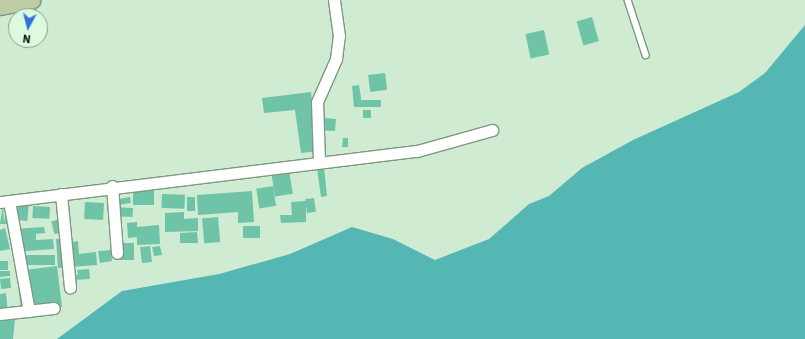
<!DOCTYPE html>
<html>
<head>
<meta charset="utf-8">
<style>
  body { margin:0 }
  #map { position:relative; width:805px; height:339px; overflow:hidden; background:#cfecd2; font-family:"IBM Plex Sans",sans-serif }
  div>[style] { position:absolute }
  .water>* { inset:0; background:#55b7b4 }
  .building>* { inset:0; background:#6fc3a7; transform-origin:0 0 }
  .roads { filter:drop-shadow(1px 0 #7e9880) drop-shadow(-1px 0 #7e9880) drop-shadow(0 1px #7e9880) drop-shadow(0 -1px #7e9880) }
  .lane>* { height:5.5px; margin:-2.75px; padding:0 2.75px; transform-origin:2.75px; border-radius:2.75px; background:#fff }
  .street>* { height:11px; margin:-5.5px; padding:0 5.5px; transform-origin:5.5px; border-radius:5.5px; background:#fff }
  .primary>* { height:17px; margin:-8.5px; padding:0 8.5px; transform-origin:8.5px; border-radius:8.5px; background:#bfcda5 }
  span { translate:-50% -50%; white-space:nowrap; text-align:center; line-height:1.15; -webkit-text-stroke:4px #dcfadf; paint-order:stroke }
  .north { position:absolute; left:8px; top:8px; width:40px; height:40px; box-sizing:border-box; background:#dcfadf; border:1px solid #889e8a; border-radius:50%; rotate:187deg; font-size:11px; font-weight:700; line-height:16px; text-align:center; color:#0a140b }
  .north::after { content:''; display:block; margin:auto; width:14px; height:18px; background:#3370de; clip-path:polygon(50% 0,100% 100%,50% 72%,0 100%) }
</style>
</head>
<body>
<div id="map">
  <div class="water">
    <div style="clip-path:polygon(805px 25px,805px 339px,57px 339px,122px 291px,219px 274px,290px 254px,352px 227px,393px 239px,435px 260px,489px 239px,529px 204px,549px 196px,582px 168px,633px 140px,739px 92px,765px 73px)"></div>
  </div>
  <div class="building">
    <div style="left:592px;top:17px;width:25px;height:16px;rotate:74deg"></div>
    <div style="left:544px;top:30px;width:25px;height:19px;rotate:78deg"></div>
    <div style="left:385px;top:73px;width:17px;height:17px;rotate:83deg"></div>
    <div style="clip-path:polygon(359px 85px,362px 104px,362px 100px,381px 100px,381px 107px,354px 107px,352px 86px)"></div>
    <div style="clip-path:polygon(311px 92px,314px 117px,336px 119px,335px 131px,316px 130px,318px 151px,301px 153px,295px 110px,264px 113px,262px 98px)"></div>
    <div style="left:363px;top:110px;width:8px;height:8px"></div>
    <div style="clip-path:polygon(343px 138px,348px 138px,348px 147px,342px 147px)"></div>
    <div style="clip-path:polygon(324px 167px,327px 196px,321px 197px,317px 168px)"></div>
    <div style="left:289px;top:170px;width:24px;height:18px;rotate:81deg"></div>
    <div style="left:133px;top:186px;width:21px;height:19px"></div>
    <div style="left:273px;top:186px;width:20px;height:17px;rotate:81deg"></div>
    <div style="clip-path:polygon(252px 191px,254px 222px,238px 223px,238px 212px,198px 215px,197px 195px)"></div>
    <div style="left:162px;top:194px;width:23px;height:14px;rotate:2deg"></div>
    <div style="left:130px;top:197px;width:6px;height:20px;rotate:81deg"></div>
    <div style="left:187px;top:197px;width:8px;height:14px"></div>
    <div style="left:314px;top:198px;width:14px;height:9px;rotate:82deg"></div>
    <div style="clip-path:polygon(306px 201px,306px 222px,281px 223px,280px 215px,292px 215px,291px 202px)"></div>
    <div style="left:17px;top:202px;width:12px;height:18px;rotate:5deg"></div>
    <div style="left:85px;top:202px;width:19px;height:17px;rotate:3deg"></div>
    <div style="clip-path:polygon(3px 203px,4px 222px,6px 212px,12px 224px,0 224px)"></div>
    <div style="left:33px;top:206px;width:17px;height:12px;rotate:3deg"></div>
    <div style="left:112px;top:207px;width:21px;height:9px;rotate:3deg"></div>
    <div style="clip-path:polygon(184px 212px,184px 219px,198px 218px,198px 231px,165px 232px,165px 213px)"></div>
    <div style="left:218px;top:217px;width:25px;height:16px;rotate:85deg"></div>
    <div style="left:66px;top:218px;width:13px;height:15px;rotate:77deg"></div>
    <div style="clip-path:polygon(137px 222px,137px 227px,159px 225px,160px 244px,137px 245px,137px 237px,128px 238px,127px 223px)"></div>
    <div style="left:260px;top:226px;width:12px;height:17px;rotate:90deg"></div>
    <div style="clip-path:polygon(44px 227px,45px 233px,36px 234px,36px 240px,53px 239px,54px 249px,14px 252px,13px 229px)"></div>
    <div style="clip-path:polygon(5px 228px,10px 249px,0 251px,0 230px)"></div>
    <div style="clip-path:polygon(197px 232px,198px 243px,180px 243px,180px 233px)"></div>
    <div style="clip-path:polygon(71px 238px,71px 242px,78px 241px,79px 254px,96px 252px,97px 265px,58px 268px,56px 239px)"></div>
    <div style="left:115px;top:243px;width:19px;height:17px"></div>
    <div style="left:150px;top:246px;width:16px;height:10px;rotate:83deg"></div>
    <div style="clip-path:polygon(160px 246px,162px 255px,154px 256px,152px 247px)"></div>
    <div style="clip-path:polygon(111px 250px,112px 261px,100px 263px,98px 251px)"></div>
    <div style="left:16px;top:255px;width:39px;height:10px"></div>
    <div style="left:0;top:261px;width:8px;height:9px"></div>
    <div style="left:57px;top:266px;width:41px;height:41px;rotate:83deg"></div>
    <div style="clip-path:polygon(89px 269px,90px 279px,70px 280px,69px 275px,78px 275px,77px 270px)"></div>
    <div style="clip-path:polygon(0 271px,10px 271px,10px 276px,0 277px)"></div>
    <div style="left:10px;top:278px;width:10px;height:10px;rotate:84deg"></div>
    <div style="clip-path:polygon(6px 293px,8px 313px,0 313px,0 294px)"></div>
    <div style="clip-path:polygon(0 317px,15px 319px,13px 339px,0 339px)"></div>
  </div>
  <div class="roads">
    <div class="lane">
      <div style="left:628px;top:0;width:58px;rotate:71.9deg"></div>
    </div>
    <div class="street">
      <div style="left:319px;top:161px;width:59px;rotate:-91.9deg"></div>
      <div style="left:317px;top:102px;width:47px;rotate:-66.2deg"></div>
      <div style="left:336px;top:59px;width:23px;rotate:-83deg"></div>
      <div style="left:339px;top:36px;width:36px;rotate:-98deg"></div>
      <div style="left:112px;top:186px;width:67px;rotate:85.7deg"></div>
      <div style="left:61px;top:194px;width:94px;rotate:84.5deg"></div>
      <div style="left:9px;top:201px;width:112px;rotate:79.7deg"></div>
      <div style="left:0;top:202px;width:420px;rotate:-7deg"></div>
      <div style="left:417px;top:151px;width:78px;rotate:-15.6deg"></div>
      <div style="left:0;top:314px;width:54px;rotate:-6.3deg"></div>
    </div>
    <div class="primary">
      <div style="left:0;top:6px;width:32px;rotate:-11deg"></div>
    </div>
  </div>
  <div class="north">N</div>
</div>
</body>
</html>
